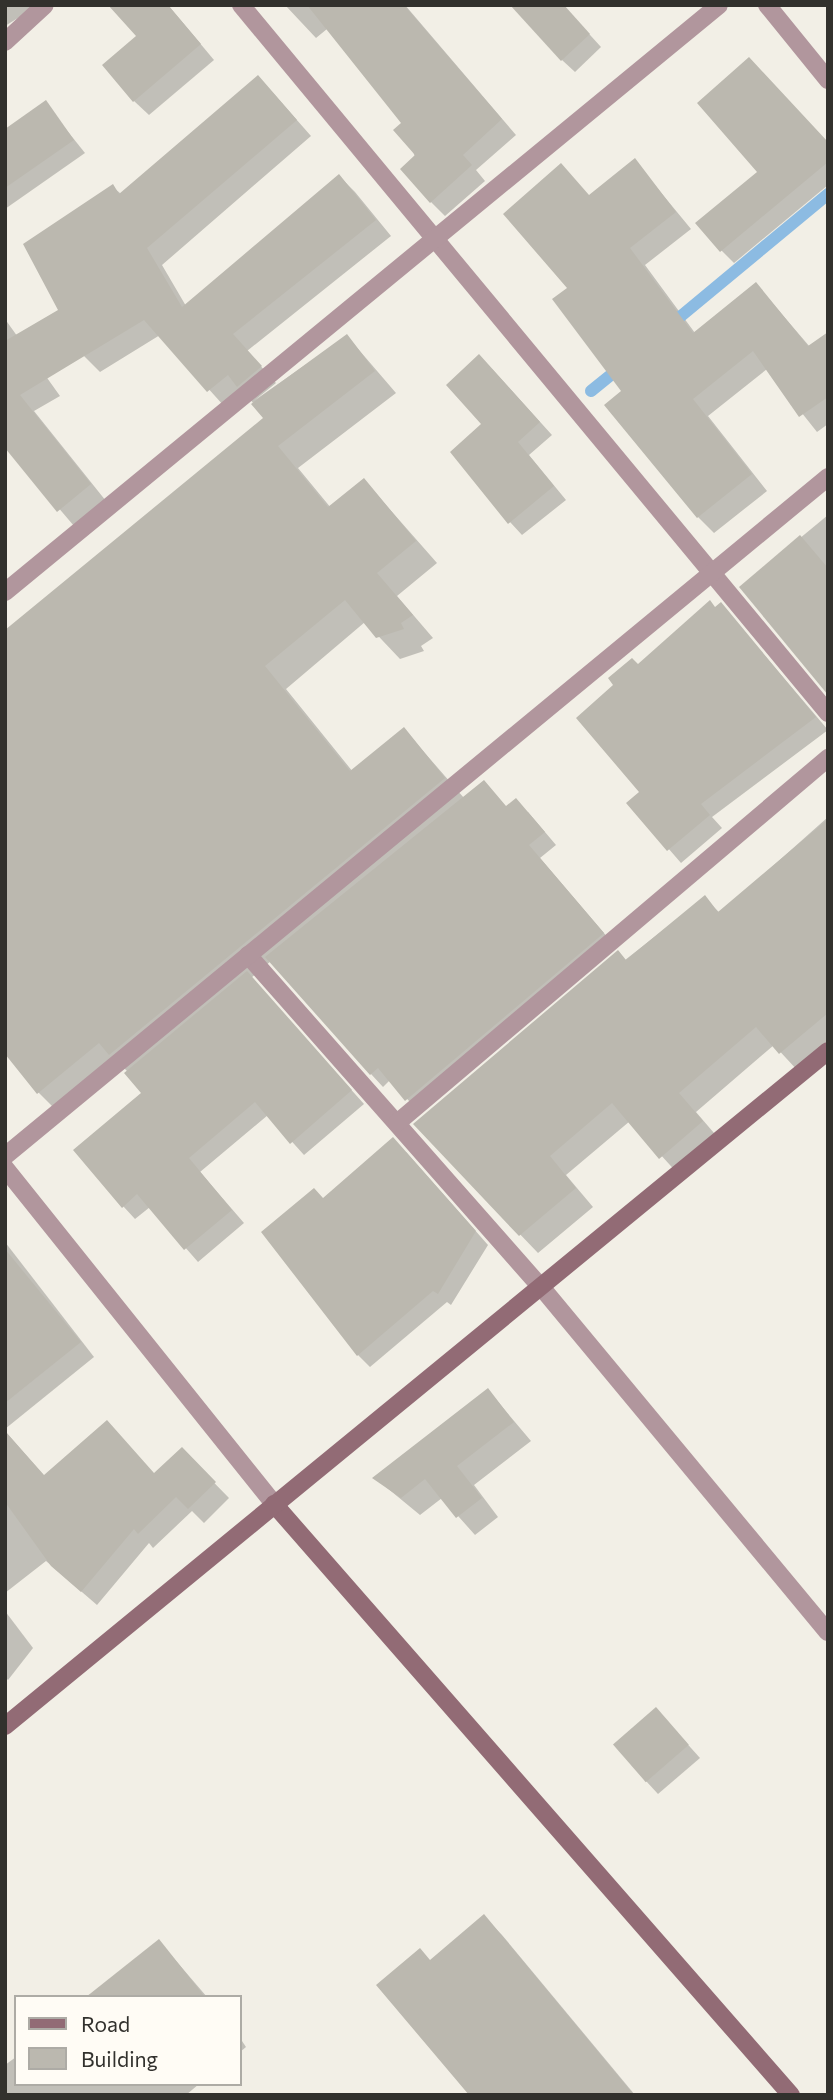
<!DOCTYPE html>
<html>
<head>
<meta charset="utf-8">
<style>
  body { margin:0 }
  #map { position:relative; width:833px; height:2100px; overflow:hidden; background:#f2efe6; font-family:Commissioner,sans-serif }
  div>[style] { position:absolute }
  .shadow>* { inset:0; background:#0003 }
  .stream>* { height:12px; margin:-6px; padding:0 6px; transform-origin:6px; border-radius:6px; background:#8cbbe2 }
  .building>* { inset:0; background:#bbb8af; transform-origin:0 0 }
  .street>* { height:18px; margin:-9px; padding:0 9px; transform-origin:9px; border-radius:9px; background:#b1969d }
  .secondary>* { height:18px; margin:-9px; padding:0 9px; transform-origin:9px; border-radius:9px; background:#926b75 }
  span { translate:-50% -50%; white-space:nowrap; text-align:center; line-height:1.15; -webkit-text-stroke:5px #fffcf5; paint-order:stroke }
  .frame { position:absolute; inset:0; border:7px solid #32312d; pointer-events:none }
  .legend { position:absolute; left:14px; top:1995px; width:228px; height:91px; box-sizing:border-box; background:#fffcf5; border:2px solid #adaba5; margin:0; padding:9px 12px; list-style:none; font-size:21px; color:#32312d }
  .legend li { display:flex; align-items:center; gap:14px; height:35px }
  .legend b { width:35px; border:2px solid #adaba5 }
</style>
</head>
<body>
<div id="map">
  <div class="shadow">
    <div style="clip-path:polygon(5px 5px,39px 5px,5px 26px)"></div>
    <div style="clip-path:polygon(168px 5px,214px 60px,149px 115px,134px 101px,138px 36px)"></div>
    <div style="clip-path:polygon(285px 5px,405px 5px,516px 135px,476px 170px,485px 181px,445px 216px,431px 202px,403px 123px,327px 29px,316px 38px)"></div>
    <div style="clip-path:polygon(570px 13px,601px 47px,575px 72px,562px 60px)"></div>
    <div style="clip-path:polygon(273px 93px,311px 136px,162px 265px,186px 306px,339px 176px,355px 192px,391px 236px,247px 351px,276px 383px,255px 400px,347px 336px,396px 393px,298px 468px,331px 508px,364px 480px,437px 563px,397px 596px,433px 638px,421px 646px,424px 651px,400px 659px,365px 622px,286px 689px,353px 772px,404px 729px,464px 798px,528px 812px,556px 845px,540px 858px,615px 946px,419px 1112px,390px 1080px,383px 1087px,371px 1074px,271px 961px,251px 978px,364px 1104px,304px 1155px,268px 1115px,200px 1172px,244px 1223px,198px 1262px,150px 1207px,135px 1219px,123px 1206px,143px 1093px,128px 1072px,121px 1065px,60px 1114px,38px 1092px,265px 419px,244px 391px,224px 406px,160px 335px,100px 372px,84px 356px,112px 186px,121px 194px)"></div>
    <div style="clip-path:polygon(45px 103px,85px 153px,5px 209px,5px 131px)"></div>
    <div style="clip-path:polygon(828px 144px,828px 185px,734px 263px,721px 250px)"></div>
    <div style="clip-path:polygon(635px 161px,691px 229px,645px 265px,695px 333px,756px 284px,810px 347px,828px 334px,828px 424px,817px 432px,767px 369px,708px 416px,767px 491px,714px 533px,698px 517px,623px 391px,570px 289px,590px 196px)"></div>
    <div style="clip-path:polygon(5px 319px,60px 396px,34px 411px,106px 501px,74px 526px,5px 445px)"></div>
    <div style="clip-path:polygon(492px 369px,552px 435px,529px 455px,566px 500px,522px 535px,510px 522px,483px 424px)"></div>
    <div style="clip-path:polygon(828px 515px,828px 689px,741px 587px)"></div>
    <div style="clip-path:polygon(721px 604px,828px 730px,712px 817px,722px 828px,681px 863px,629px 803px,642px 793px)"></div>
    <div style="clip-path:polygon(828px 817px,828px 1045px,798px 1071px,774px 1045px,696px 1112px,720px 1140px,679px 1175px,630px 1121px,566px 1175px,593px 1207px,538px 1253px,415px 1125px,704px 898px,720px 913px)"></div>
    <div style="clip-path:polygon(406px 1152px,488px 1245px,451px 1305px,447px 1302px,370px 1367px,358px 1355px,323px 1199px)"></div>
    <div style="clip-path:polygon(5px 1242px,94px 1357px,5px 1429px)"></div>
    <div style="clip-path:polygon(488px 1390px,531px 1441px,474px 1485px,498px 1517px,475px 1535px,442px 1498px,420px 1515px,375px 1478px)"></div>
    <div style="clip-path:polygon(5px 1431px,45px 1477px,155px 1475px,182px 1450px,229px 1498px,204px 1523px,192px 1511px,153px 1548px,149px 1543px,97px 1605px,46px 1561px,5px 1593px)"></div>
    <div style="clip-path:polygon(5px 1611px,33px 1648px,8px 1680px,5px 1677px)"></div>
    <div style="clip-path:polygon(656px 1709px,700px 1758px,658px 1794px,646px 1781px)"></div>
    <div style="clip-path:polygon(484px 1917px,502px 1935px,635px 2095px,471px 2095px,431px 1962px)"></div>
    <div style="clip-path:polygon(159px 1941px,207px 1997px,90px 1997px)"></div>
    <div style="clip-path:polygon(240px 2038px,246px 2047px,240px 2052px)"></div>
    <div style="clip-path:polygon(16px 2057px,16px 2084px,199px 2084px,186px 2095px,5px 2095px,5px 2065px)"></div>
  </div>
  <div class="stream">
    <div style="left:669px;top:326px;width:207px;rotate:-39.7deg"></div>
    <div style="left:591px;top:391px;width:38px;rotate:-39deg"></div>
  </div>
  <div class="building">
    <div style="clip-path:polygon(108px 5px,168px 5px,201px 44px,133px 102px,102px 65px,136px 36px)"></div>
    <div style="clip-path:polygon(307px 5px,404px 5px,502px 119px,463px 155px,472px 165px,430px 203px,400px 169px,415px 155px,393px 130px,401px 123px)"></div>
    <div style="clip-path:polygon(510px 5px,564px 5px,590px 34px,561px 61px)"></div>
    <div style="clip-path:polygon(749px 57px,828px 142px,828px 162px,720px 252px,695px 223px,757px 172px,697px 103px)"></div>
    <div style="clip-path:polygon(258px 75px,297px 120px,147px 248px,182px 307px,339px 174px,376px 220px,233px 334px,262px 366px,237px 387px,228px 375px,207px 392px,144px 320px,20px 395px,91px 484px,57px 512px,5px 448px,5px 341px,58px 310px,23px 244px,113px 184px,119px 194px)"></div>
    <div style="clip-path:polygon(46px 100px,74px 140px,5px 188px,5px 129px)"></div>
    <div style="clip-path:polygon(635px 158px,676px 212px,630px 248px,693px 333px,756px 282px,808px 346px,828px 332px,828px 397px,799px 417px,753px 351px,693px 399px,752px 474px,697px 518px,604px 405px,621px 391px,552px 299px,567px 288px,503px 214px,561px 163px,589px 195px)"></div>
    <div style="clip-path:polygon(347px 334px,375px 371px,278px 446px,328px 507px,364px 478px,416px 541px,377px 573px,413px 615px,401px 623px,404px 629px,376px 638px,345px 600px,265px 666px,350px 771px,404px 727px,445px 778px,109px 1055px,99px 1043px,37px 1094px,5px 1054px,5px 630px,263px 418px,251px 404px)"></div>
    <div style="clip-path:polygon(479px 354px,540px 422px,518px 442px,554px 486px,508px 524px,450px 452px,481px 424px,446px 385px)"></div>
    <div style="clip-path:polygon(800px 535px,828px 568px,828px 695px,739px 587px)"></div>
    <div style="clip-path:polygon(710px 600px,715px 607px,721px 602px,816px 717px,701px 804px,710px 815px,667px 851px,626px 803px,639px 792px,576px 718px,613px 685px,608px 678px,632px 658px,638px 664px)"></div>
    <div style="clip-path:polygon(484px 780px,506px 806px,516px 798px,545px 832px,529px 845px,604px 933px,405px 1101px,378px 1068px,370px 1075px,265px 957px)"></div>
    <div style="clip-path:polygon(828px 819px,828px 1013px,779px 1054px,756px 1027px,679px 1093px,703px 1121px,659px 1159px,612px 1103px,550px 1156px,576px 1188px,519px 1236px,413px 1124px,618px 950px,626px 960px,705px 895px,718px 912px)"></div>
    <div style="clip-path:polygon(247px 971px,352px 1090px,290px 1144px,255px 1102px,189px 1158px,232px 1210px,184px 1250px,137px 1194px,122px 1208px,73px 1150px,141px 1093px,124px 1073px)"></div>
    <div style="clip-path:polygon(393px 1137px,476px 1231px,438px 1294px,433px 1291px,357px 1356px,261px 1232px,314px 1188px,323px 1198px)"></div>
    <div style="clip-path:polygon(5px 1249px,81px 1342px,5px 1403px)"></div>
    <div style="clip-path:polygon(488px 1388px,514px 1422px,457px 1466px,482px 1498px,456px 1518px,425px 1479px,401px 1498px,372px 1478px)"></div>
    <div style="clip-path:polygon(107px 1420px,154px 1473px,182px 1447px,216px 1482px,188px 1509px,176px 1497px,138px 1534px,134px 1529px,81px 1592px,51px 1566px,5px 1502px,5px 1431px,44px 1475px)"></div>
    <div style="left:656px;top:1707px;width:50px;height:57px;rotate:49deg"></div>
    <div style="clip-path:polygon(484px 1914px,634px 2095px,469px 2095px,376px 1985px,420px 1948px,430px 1960px)"></div>
    <div style="clip-path:polygon(159px 1939px,205px 1997px,86px 1997px)"></div>
  </div>
  <div class="street">
    <div style="left:241px;top:5px;width:920px;rotate:50.34deg"></div>
    <div style="left:767px;top:5px;width:97px;rotate:50.9deg"></div>
    <div style="left:5px;top:42px;width:54px;rotate:-42.8deg"></div>
    <div style="left:5px;top:592px;width:924px;rotate:-39.42deg"></div>
    <div style="left:248px;top:955px;width:444px;rotate:48.6deg"></div>
    <div style="left:542px;top:1288px;width:447px;rotate:50.3deg"></div>
    <div style="left:397px;top:1123px;width:565px;rotate:-40.26deg"></div>
    <div style="left:5px;top:1156px;width:1067px;rotate:-39.52deg"></div>
    <div style="left:5px;top:1168px;width:430px;rotate:51.3deg"></div>
  </div>
  <div class="secondary">
    <div style="left:274px;top:1504px;width:785px;rotate:48.82deg"></div>
    <div style="left:5px;top:1726px;width:1064px;rotate:-39.36deg"></div>
  </div>
  <div class="frame"></div>
  <ul class="legend">
  <li><b style="height:9px;background:#926b75"></b>Road</li>
  <li><b style="height:19px;background:#bbb8af"></b>Building</li>
  </ul>
</div>
</body>
</html>
